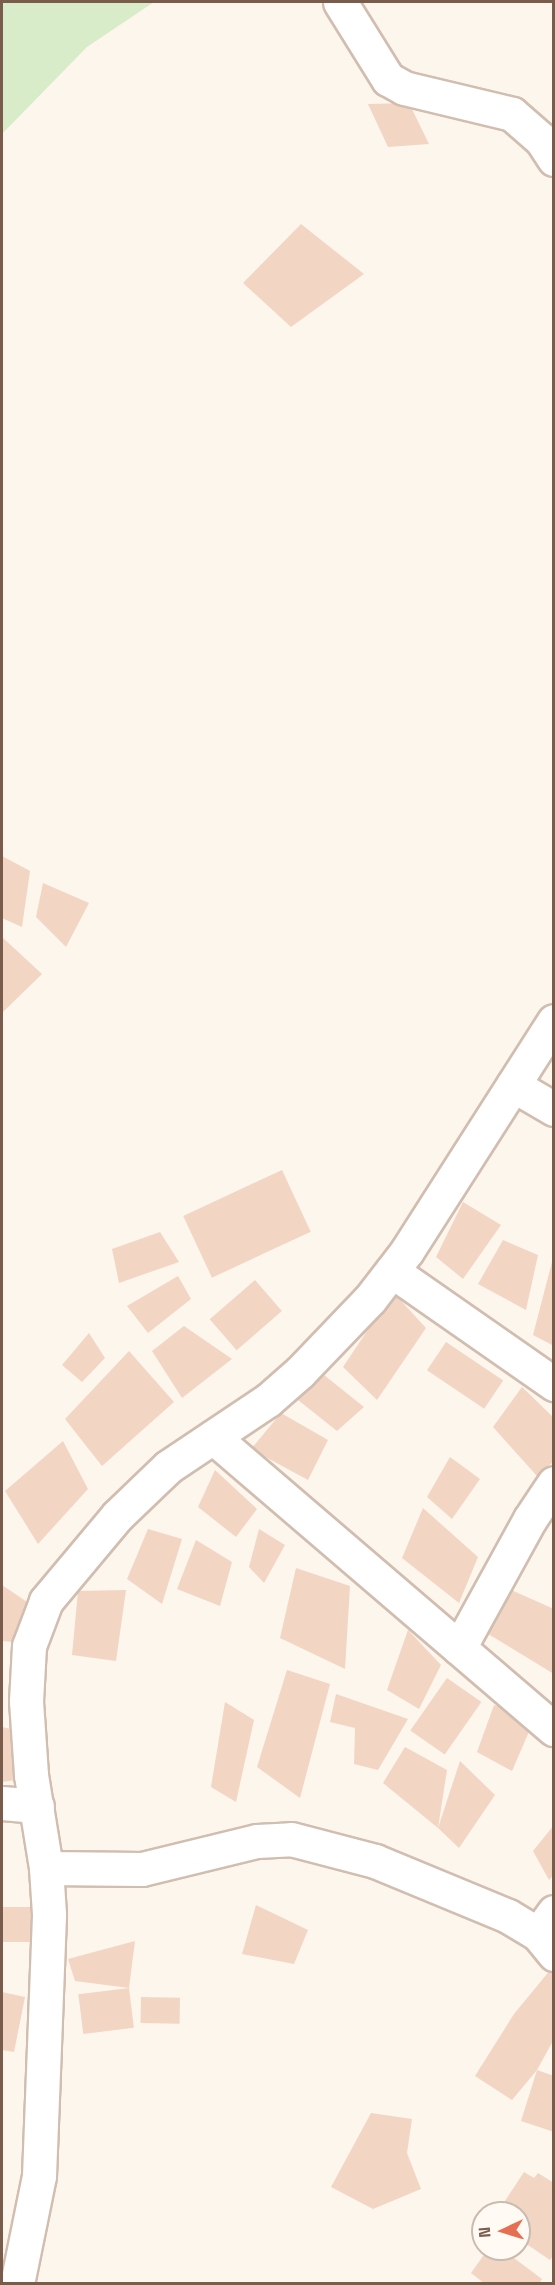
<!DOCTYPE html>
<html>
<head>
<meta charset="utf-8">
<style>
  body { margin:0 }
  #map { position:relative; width:555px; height:2285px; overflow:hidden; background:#fdf6ec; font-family:"Space Grotesk",sans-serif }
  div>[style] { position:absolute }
  .green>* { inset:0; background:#d8ecc9 }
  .building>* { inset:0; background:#f3d5c3; transform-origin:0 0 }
  .roads { filter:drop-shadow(2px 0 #d1beb0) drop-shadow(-2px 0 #d1beb0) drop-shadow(0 2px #d1beb0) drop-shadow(0 -2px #d1beb0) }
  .minor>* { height:33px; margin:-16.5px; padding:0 16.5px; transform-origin:16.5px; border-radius:16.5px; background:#fff }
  span { translate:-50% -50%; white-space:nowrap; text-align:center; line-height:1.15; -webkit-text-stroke:4.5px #fffaf3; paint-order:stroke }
  .frame { position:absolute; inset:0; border:3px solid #7a5c4d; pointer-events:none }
  .north { position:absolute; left:471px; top:2201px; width:60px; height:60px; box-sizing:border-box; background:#fffaf3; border:2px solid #cabbb1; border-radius:50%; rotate:266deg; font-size:16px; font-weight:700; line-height:24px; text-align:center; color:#7a5c4d }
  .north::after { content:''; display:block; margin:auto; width:21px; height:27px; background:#e76f51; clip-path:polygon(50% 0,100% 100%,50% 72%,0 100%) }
</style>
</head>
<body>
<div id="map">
  <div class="green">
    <div style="clip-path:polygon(2px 2px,154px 2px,87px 47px,2px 134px)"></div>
  </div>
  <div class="building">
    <div style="clip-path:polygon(409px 103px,429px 144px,388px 147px,368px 104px)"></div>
    <div style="clip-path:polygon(301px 224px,364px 274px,291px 327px,243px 283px)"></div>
    <div style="clip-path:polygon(2px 856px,30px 871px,22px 927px,2px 918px)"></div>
    <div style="clip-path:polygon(43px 883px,89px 903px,66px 947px,36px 917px)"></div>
    <div style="clip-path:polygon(2px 937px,42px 974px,2px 1013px)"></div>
    <div style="left:282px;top:1170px;width:68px;height:109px;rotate:65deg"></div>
    <div style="clip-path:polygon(463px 1202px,501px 1225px,463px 1279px,436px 1257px)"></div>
    <div style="clip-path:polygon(160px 1232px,179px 1262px,119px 1283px,112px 1249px)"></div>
    <div style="clip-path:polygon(503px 1240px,538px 1255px,526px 1310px,478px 1284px)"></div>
    <div style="clip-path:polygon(552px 1262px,554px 1264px,554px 1346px,533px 1335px)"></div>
    <div style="clip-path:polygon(178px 1276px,191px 1299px,148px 1333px,127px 1306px)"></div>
    <div style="left:255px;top:1280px;width:41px;height:60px;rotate:49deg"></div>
    <div style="clip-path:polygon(393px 1292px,426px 1328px,377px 1400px,343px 1367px)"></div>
    <div style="clip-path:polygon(184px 1326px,232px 1359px,182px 1398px,152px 1351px)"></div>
    <div style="clip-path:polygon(89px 1333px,105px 1358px,82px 1382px,62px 1365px)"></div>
    <div style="left:446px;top:1342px;width:69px;height:34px;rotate:34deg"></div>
    <div style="clip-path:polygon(129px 1351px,174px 1402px,102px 1466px,65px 1419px)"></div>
    <div style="clip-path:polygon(324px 1375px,364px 1407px,337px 1431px,298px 1400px)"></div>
    <div style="clip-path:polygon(522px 1387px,554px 1418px,554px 1461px,537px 1476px,493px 1427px)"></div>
    <div style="clip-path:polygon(281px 1413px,328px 1440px,308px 1480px,251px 1449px)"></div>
    <div style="clip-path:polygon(63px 1441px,88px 1489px,38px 1544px,5px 1491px)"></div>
    <div style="clip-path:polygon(450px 1457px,480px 1479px,452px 1519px,427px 1497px)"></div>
    <div style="clip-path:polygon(215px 1470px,257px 1509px,236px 1537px,198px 1507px)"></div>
    <div style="clip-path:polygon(423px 1508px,478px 1557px,459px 1603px,402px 1558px)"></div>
    <div style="clip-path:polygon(148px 1529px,182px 1539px,162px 1604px,127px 1579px)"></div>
    <div style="clip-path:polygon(259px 1529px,285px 1545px,264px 1583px,249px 1567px)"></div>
    <div style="clip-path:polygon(196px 1540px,232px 1562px,220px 1606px,177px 1589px)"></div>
    <div style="clip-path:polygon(296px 1568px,350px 1586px,345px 1669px,280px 1638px)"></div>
    <div style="clip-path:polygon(2px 1585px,36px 1608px,14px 1642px,2px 1641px)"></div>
    <div style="clip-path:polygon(509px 1589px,554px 1609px,554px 1674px,485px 1632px)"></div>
    <div style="clip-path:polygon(126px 1590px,116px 1661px,72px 1655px,78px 1591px)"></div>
    <div style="clip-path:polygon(408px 1630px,441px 1665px,419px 1709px,387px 1690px)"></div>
    <div style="clip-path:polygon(287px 1670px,330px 1684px,300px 1798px,257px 1767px)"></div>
    <div style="left:447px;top:1678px;width:42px;height:64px;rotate:35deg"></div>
    <div style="clip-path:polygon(336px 1694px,408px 1719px,378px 1770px,354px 1764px,355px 1728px,330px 1722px)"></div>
    <div style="clip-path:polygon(225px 1702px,254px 1720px,236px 1802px,211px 1787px)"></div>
    <div style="clip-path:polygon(494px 1705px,534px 1720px,512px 1771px,477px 1752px)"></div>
    <div style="clip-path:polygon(2px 1727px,11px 1729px,17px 1780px,2px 1782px)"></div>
    <div style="clip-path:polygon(405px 1747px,447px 1770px,438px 1828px,383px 1783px)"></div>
    <div style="clip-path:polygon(460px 1761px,495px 1795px,459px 1848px,438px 1828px)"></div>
    <div style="clip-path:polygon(554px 1825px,554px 1875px,549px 1880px,533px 1851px)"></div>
    <div style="clip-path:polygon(256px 1905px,308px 1930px,294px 1964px,242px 1954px)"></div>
    <div style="left:2px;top:1907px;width:32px;height:35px"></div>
    <div style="clip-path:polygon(135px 1941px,129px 1988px,75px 1981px,68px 1959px)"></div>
    <div style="clip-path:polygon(551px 1969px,554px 1977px,554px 2039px,537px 2070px,512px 2100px,475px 2076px,514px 2014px)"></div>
    <div style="left:129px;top:1988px;width:40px;height:51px;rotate:83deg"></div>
    <div style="clip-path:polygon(2px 1992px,25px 1997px,14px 2052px,2px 2050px)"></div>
    <div style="left:141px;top:1997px;width:39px;height:26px;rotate:1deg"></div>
    <div style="clip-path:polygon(537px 2070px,554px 2076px,554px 2132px,521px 2121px)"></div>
    <div style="clip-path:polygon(371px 2113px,412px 2119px,407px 2153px,421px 2189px,373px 2209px,331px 2187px)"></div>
    <div style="clip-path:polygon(524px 2172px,534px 2178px,538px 2173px,554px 2183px,554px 2255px,550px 2260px,519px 2239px,519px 2213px,497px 2213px)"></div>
    <div style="clip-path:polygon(488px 2249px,502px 2249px,542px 2279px,539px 2284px,485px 2284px,471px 2273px)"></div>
  </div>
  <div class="roads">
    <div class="minor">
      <div style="left:340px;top:2px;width:91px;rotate:58.1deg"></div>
      <div style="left:388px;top:79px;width:18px;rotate:29deg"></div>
      <div style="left:404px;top:88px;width:111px;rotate:13.5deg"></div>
      <div style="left:512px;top:114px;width:38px;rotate:41deg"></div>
      <div style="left:541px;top:139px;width:24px;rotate:57deg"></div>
      <div style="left:554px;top:1021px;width:273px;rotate:122.6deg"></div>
      <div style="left:407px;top:1251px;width:61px;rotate:127.6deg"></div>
      <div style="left:370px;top:1299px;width:101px;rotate:133.8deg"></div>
      <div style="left:300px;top:1372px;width:43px;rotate:138.8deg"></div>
      <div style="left:268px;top:1400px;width:120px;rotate:146.2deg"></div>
      <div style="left:168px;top:1467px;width:71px;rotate:136.1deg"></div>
      <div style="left:117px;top:1516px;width:111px;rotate:129.9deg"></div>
      <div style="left:46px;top:1601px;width:48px;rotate:110.7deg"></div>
      <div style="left:29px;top:1646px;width:55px;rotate:93.1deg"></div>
      <div style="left:26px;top:1701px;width:74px;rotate:86.1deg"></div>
      <div style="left:31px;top:1775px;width:94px;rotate:80.8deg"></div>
      <div style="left:46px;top:1868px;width:96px;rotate:0.6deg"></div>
      <div style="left:142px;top:1869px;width:118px;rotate:-13.7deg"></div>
      <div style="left:257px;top:1841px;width:34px;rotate:-3deg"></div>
      <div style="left:291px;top:1839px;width:87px;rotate:14.7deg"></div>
      <div style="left:375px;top:1861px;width:144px;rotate:22.5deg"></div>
      <div style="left:508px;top:1916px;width:35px;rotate:31deg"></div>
      <div style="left:538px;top:1934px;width:26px;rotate:51deg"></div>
      <div style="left:513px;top:1085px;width:48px;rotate:30.3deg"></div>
      <div style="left:392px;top:1271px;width:198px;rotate:34.9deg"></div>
      <div style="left:213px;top:1437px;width:449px;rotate:40.6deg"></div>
      <div style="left:459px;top:1648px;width:147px;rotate:-61.2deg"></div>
      <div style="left:530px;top:1519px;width:43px;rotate:-56.3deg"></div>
      <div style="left:2px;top:1803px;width:35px;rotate:5deg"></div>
      <div style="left:538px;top:1934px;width:27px;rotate:-54deg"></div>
      <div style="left:17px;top:2284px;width:110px;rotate:-78.5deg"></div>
      <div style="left:39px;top:2176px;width:262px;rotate:-87.8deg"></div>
      <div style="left:49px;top:1914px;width:46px;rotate:-93.7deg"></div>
    </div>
  </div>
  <div class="frame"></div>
  <div class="north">N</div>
</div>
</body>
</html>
